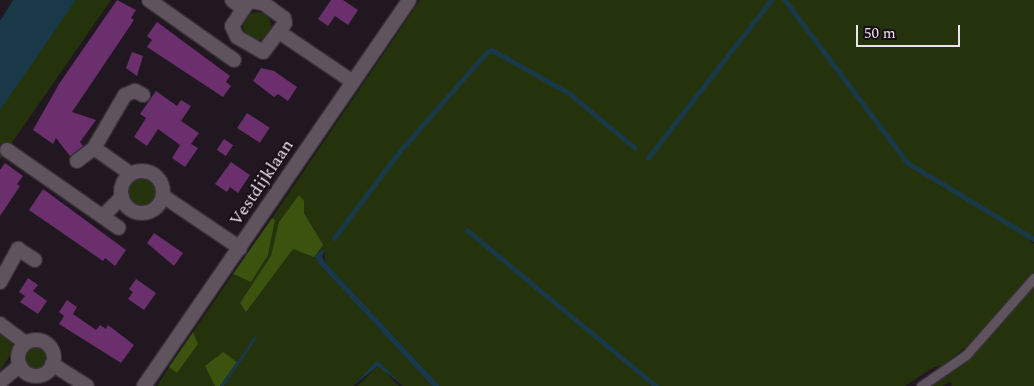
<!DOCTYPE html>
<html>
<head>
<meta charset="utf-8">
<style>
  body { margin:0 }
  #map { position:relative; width:1034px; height:386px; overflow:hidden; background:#211721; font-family:Spectral,serif }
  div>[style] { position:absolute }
  .green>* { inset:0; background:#24330b }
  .round { border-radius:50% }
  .forest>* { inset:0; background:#3c5310 }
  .water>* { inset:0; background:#193949 }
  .stream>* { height:4.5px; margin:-2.25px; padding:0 2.25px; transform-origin:2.25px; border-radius:2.25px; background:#193949 }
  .building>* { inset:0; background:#6b2f6d; transform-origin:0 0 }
  .roads { filter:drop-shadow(1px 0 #373138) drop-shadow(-1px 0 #373138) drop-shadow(0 1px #373138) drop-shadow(0 -1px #373138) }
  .service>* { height:9px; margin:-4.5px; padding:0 4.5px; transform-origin:4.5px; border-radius:4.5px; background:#5f535e }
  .minor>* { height:14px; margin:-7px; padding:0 7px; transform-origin:7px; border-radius:7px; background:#5f535e }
  .minor>.ring { margin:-7px; padding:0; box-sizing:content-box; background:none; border:14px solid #5f535e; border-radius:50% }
  .tertiary>* { height:14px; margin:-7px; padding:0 7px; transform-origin:7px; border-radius:7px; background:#5f535e }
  span { translate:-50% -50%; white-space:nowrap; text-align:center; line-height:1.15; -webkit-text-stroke:4px #180e18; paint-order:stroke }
  .street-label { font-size:18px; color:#ebe4eb }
  .scale { position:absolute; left:856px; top:25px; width:104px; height:22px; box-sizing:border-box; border:2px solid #ebe4eb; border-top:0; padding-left:6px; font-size:15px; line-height:18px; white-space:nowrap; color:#ebe4eb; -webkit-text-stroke:4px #180e18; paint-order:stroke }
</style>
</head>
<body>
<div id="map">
  <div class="green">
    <div style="clip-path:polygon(17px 0,111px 0,0 160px,0 26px)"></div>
    <div style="clip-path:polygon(420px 0,1034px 0,1034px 239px,1030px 241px,1034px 244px,1034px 272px,967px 346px,942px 366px,934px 367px,905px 386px,440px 386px,325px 262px,324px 248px,318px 263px,432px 386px,403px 386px,376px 361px,353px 386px,224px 386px,256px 336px,237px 362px,223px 353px,206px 366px,215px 386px,157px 386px,169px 367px,178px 372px,198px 344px,193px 332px,233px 274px,251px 281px,268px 255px,275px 220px,272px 218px)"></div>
    <div class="round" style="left:243px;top:12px;width:28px;height:28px"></div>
    <div class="round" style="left:127px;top:175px;width:32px;height:32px"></div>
    <div style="clip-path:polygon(1034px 282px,1034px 386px,950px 386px,953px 384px,949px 382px,943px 386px,926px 386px,939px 378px)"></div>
    <div style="clip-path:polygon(0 331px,16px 346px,0 371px)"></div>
    <div class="round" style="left:24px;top:346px;width:24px;height:24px"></div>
    <div style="clip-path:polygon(378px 366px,381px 367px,399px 386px,357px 386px)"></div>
  </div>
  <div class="forest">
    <div style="clip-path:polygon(299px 195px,304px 201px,304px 213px,323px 245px,314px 257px,293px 249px,246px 312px,240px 303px,271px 256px,279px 222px)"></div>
    <div style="clip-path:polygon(272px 218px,275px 220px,268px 255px,251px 282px,233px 274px)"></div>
    <div style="clip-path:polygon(193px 332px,198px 344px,177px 373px,169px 367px)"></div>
    <div style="clip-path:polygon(223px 352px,237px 362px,220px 386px,215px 386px,205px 366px)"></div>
  </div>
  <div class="water">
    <div style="clip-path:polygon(13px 0,76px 0,0 110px,0 21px)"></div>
    <div style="clip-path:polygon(326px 248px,322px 257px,325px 262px,440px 386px,432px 386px,318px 263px,315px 255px)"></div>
    <div style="clip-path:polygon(255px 336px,257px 338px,224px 386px,220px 386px)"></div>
    <div style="clip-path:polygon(376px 361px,381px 363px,403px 386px,378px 366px,353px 386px)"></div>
  </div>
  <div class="stream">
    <div style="left:785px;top:0;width:204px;rotate:53deg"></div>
    <div style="left:908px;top:163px;width:147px;rotate:31.1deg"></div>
    <div style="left:648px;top:158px;width:200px;rotate:-52.1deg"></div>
    <div style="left:467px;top:230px;width:245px;rotate:39.5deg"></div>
    <div style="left:334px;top:238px;width:108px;rotate:-52.9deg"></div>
    <div style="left:399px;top:152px;width:133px;rotate:-48.7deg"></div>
    <div style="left:487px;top:52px;width:5px;rotate:-22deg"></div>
    <div style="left:492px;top:50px;width:88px;rotate:29.2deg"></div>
    <div style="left:569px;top:93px;width:85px;rotate:39.7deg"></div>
  </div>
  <div class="building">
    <div style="clip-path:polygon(117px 0,136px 10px,131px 18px,134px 20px,72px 112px,96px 120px,80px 142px,83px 146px,70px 156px,56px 138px,53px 144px,33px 130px,59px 84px)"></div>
    <div style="clip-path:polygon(331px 0,343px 0,358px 10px,348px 25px,335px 16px,328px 26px,318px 19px)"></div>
    <div style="clip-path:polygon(157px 22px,230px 76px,226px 82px,231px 86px,223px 97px,147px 47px,152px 40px,147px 36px)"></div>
    <div style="clip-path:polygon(132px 52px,143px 56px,137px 76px,126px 68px)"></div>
    <div style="clip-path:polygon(261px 68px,274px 71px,297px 87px,288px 101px,278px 94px,274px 97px,253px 81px)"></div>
    <div style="clip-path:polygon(156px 91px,177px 106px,181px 100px,191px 106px,181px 121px,199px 133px,191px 144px,198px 148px,185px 167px,172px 158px,180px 145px,158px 129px,147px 146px,134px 137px,146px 118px,140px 114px)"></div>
    <div style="left:247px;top:113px;width:27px;height:18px;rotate:33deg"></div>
    <div style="left:224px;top:139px;width:11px;height:13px;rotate:34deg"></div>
    <div style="clip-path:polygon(231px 162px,250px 175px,238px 193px,230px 187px,227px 192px,215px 184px)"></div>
    <div style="clip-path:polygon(5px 163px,23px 176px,17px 184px,20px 186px,0 216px,0 170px)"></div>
    <div style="clip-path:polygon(43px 189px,126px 250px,115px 266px,105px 258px,103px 261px,29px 210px)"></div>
    <div style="clip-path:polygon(154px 233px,183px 253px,174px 266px,147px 243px)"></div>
    <div style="clip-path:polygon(28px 278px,38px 285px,33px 291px,47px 301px,38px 314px,20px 302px,25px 296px,19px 292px)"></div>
    <div style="clip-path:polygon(136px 279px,156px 293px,144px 310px,128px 299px,133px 292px,129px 289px)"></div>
    <div style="clip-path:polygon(67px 300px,77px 307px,73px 314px,96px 330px,100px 325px,106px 329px,108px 325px,134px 345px,121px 363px,59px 324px,64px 316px,59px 312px)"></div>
  </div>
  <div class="roads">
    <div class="service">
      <div style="left:921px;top:386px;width:55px;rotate:-34.6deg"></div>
      <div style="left:966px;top:355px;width:103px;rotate:-48.6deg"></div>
    </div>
    <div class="minor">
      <div style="left:149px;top:0;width:104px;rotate:35.2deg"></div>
      <div style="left:232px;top:0;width:14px;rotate:39deg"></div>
      <div style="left:249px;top:1px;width:14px;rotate:8deg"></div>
      <div style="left:263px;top:3px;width:26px;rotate:36deg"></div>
      <div style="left:284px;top:18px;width:5px;rotate:79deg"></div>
      <div style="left:285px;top:23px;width:36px;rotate:127deg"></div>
      <div style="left:263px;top:52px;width:30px;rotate:-150deg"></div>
      <div style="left:237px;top:37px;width:12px;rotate:-114deg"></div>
      <div style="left:232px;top:26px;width:30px;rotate:-56deg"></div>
      <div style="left:279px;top:32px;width:89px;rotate:34deg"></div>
      <div style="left:94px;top:148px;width:45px;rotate:35.1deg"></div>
      <div style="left:7px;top:150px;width:136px;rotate:34.9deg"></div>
      <div style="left:77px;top:161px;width:21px;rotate:-37deg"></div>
      <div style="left:94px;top:148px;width:61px;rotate:-59.7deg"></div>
      <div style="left:125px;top:95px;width:11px;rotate:-22deg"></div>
      <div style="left:135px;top:91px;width:9px;rotate:27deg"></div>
      <div class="ring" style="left:121px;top:171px;width:28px;height:28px"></div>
      <div style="left:163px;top:196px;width:93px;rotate:34deg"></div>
      <div style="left:103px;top:216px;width:27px;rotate:-45deg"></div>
      <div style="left:0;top:282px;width:38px;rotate:-61deg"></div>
      <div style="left:18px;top:249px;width:20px;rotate:33deg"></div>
      <div style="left:0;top:324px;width:31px;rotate:37deg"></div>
      <div class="ring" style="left:18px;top:340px;width:22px;height:22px"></div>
      <div style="left:52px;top:364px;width:41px;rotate:32.2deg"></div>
      <div style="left:0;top:382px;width:26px;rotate:-40deg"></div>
    </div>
    <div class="tertiary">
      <div style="left:144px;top:386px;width:468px;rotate:-55.5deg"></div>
    </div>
  </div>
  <div class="street-label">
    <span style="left:262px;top:183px;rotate:-56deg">Vestdijklaan</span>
  </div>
  <div class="scale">50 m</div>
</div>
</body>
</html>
